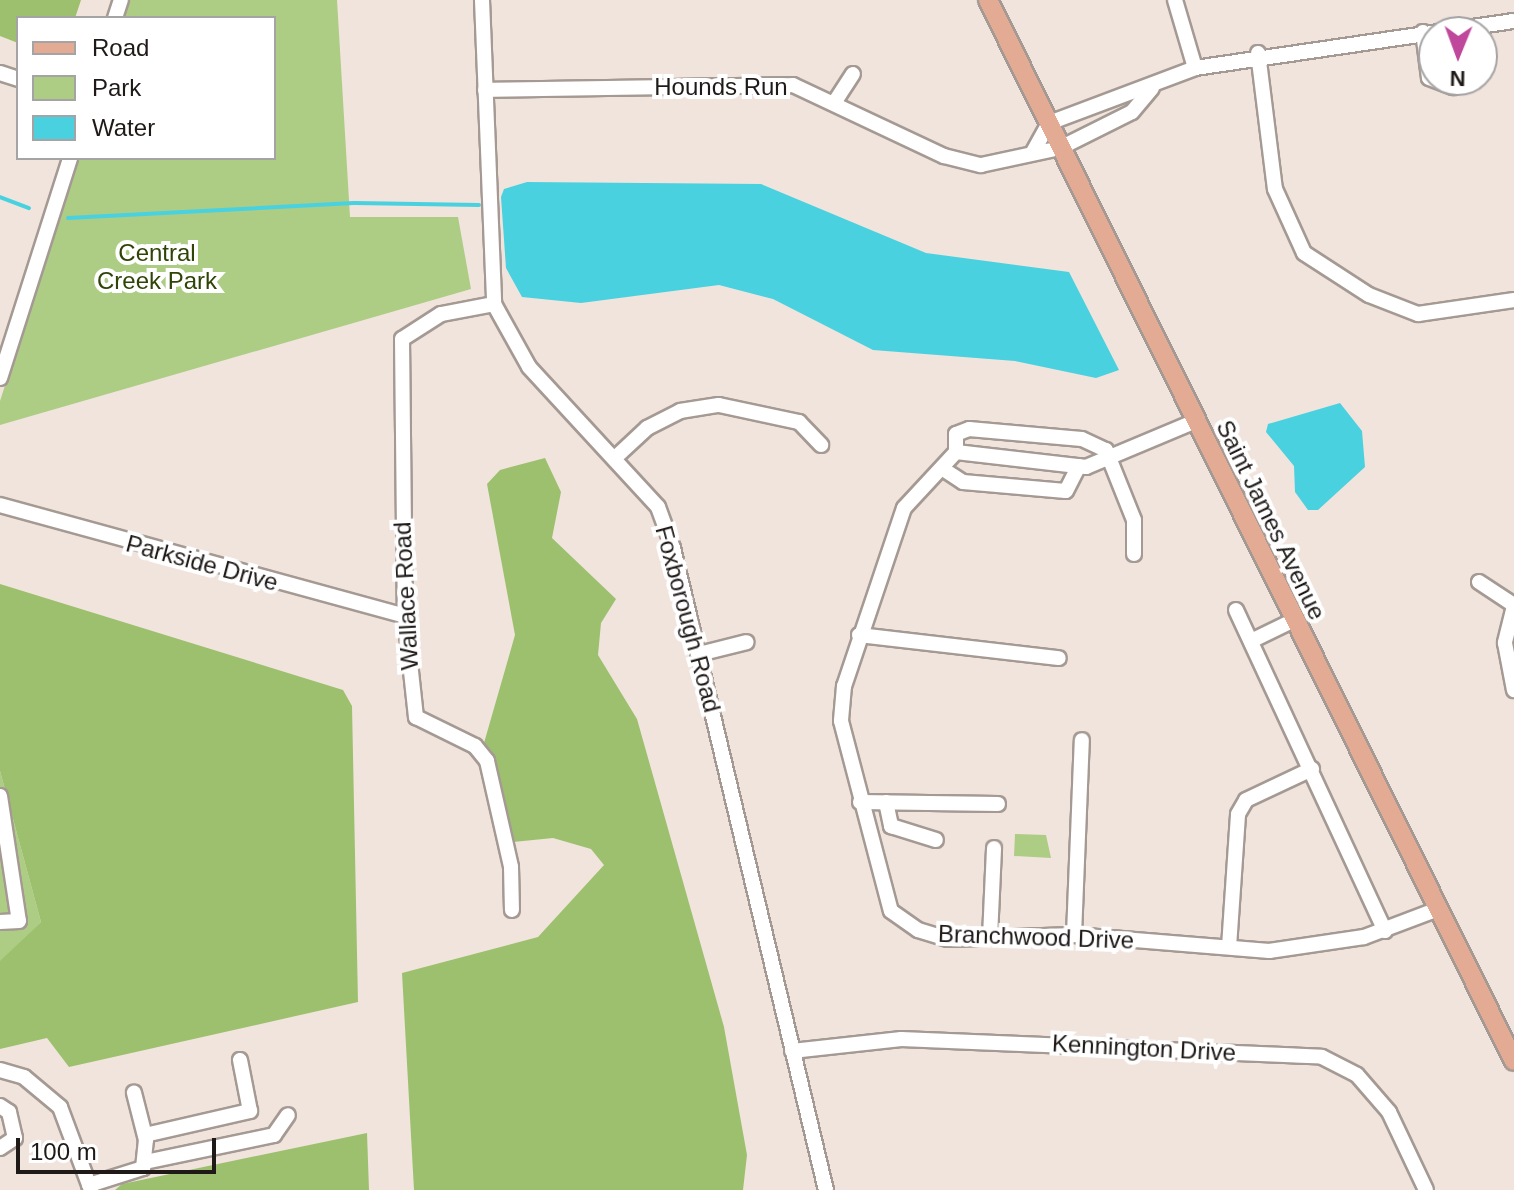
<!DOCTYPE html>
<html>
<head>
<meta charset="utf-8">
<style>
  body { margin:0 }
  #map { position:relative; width:1514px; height:1190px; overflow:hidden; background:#f0e4dd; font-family:Helvetica,sans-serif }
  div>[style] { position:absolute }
  .green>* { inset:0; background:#adcd84 }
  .forest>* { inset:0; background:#9cc06d }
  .water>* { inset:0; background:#49d1e0 }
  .stream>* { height:4px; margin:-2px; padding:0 2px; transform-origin:2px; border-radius:2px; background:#49d1e0 }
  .roads { filter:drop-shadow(2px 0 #a59a93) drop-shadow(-2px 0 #a59a93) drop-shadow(0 2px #a59a93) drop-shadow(0 -2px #a59a93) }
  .minor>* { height:14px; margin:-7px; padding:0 7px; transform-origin:7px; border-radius:7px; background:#fff }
  .major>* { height:18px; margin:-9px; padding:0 9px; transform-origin:9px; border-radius:9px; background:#e3aa94 }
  span { translate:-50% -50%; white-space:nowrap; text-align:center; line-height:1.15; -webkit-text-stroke:8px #fff; paint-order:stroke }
  .street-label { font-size:24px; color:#1f1a18 }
  .park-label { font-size:24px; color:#2f4406 }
  .legend { position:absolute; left:16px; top:16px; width:260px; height:144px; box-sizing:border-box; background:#fff; border:2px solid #a5a3a3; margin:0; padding:10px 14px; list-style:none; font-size:24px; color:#1f1a18 }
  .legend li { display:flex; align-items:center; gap:16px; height:40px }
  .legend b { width:40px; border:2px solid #a5a3a3 }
  .north { position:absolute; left:1418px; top:16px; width:80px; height:80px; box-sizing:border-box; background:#fff; border:2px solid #a5a3a3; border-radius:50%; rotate:181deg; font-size:22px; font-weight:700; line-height:32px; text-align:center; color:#1f1a18 }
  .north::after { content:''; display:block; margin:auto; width:28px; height:36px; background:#bf479c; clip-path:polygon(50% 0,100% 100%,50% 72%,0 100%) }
  .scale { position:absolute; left:16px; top:1138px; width:200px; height:36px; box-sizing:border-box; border:4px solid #1f1a18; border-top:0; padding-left:10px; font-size:24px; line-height:28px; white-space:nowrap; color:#1f1a18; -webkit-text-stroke:6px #fff; paint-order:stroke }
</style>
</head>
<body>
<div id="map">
  <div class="green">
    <div style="clip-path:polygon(129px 0,337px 0,350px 217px,458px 217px,471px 289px,0 425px,0 401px,78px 158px,274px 158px,274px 18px,124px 18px)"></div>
    <div style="clip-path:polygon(0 771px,41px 922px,1px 961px,0 961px)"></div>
    <div style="clip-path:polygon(1015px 834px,1046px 835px,1051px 858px,1014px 856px)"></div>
  </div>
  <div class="forest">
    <div style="clip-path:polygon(0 0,81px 0,75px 18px,18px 18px,18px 43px,0 36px)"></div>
    <div style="clip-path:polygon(545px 458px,561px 492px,552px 538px,616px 599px,601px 623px,598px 655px,637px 719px,724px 1027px,747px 1155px,743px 1190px,414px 1190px,402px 973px,538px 937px,604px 865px,591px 849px,553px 838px,513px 842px,484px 743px,515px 635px,487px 484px,500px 470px)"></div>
    <div style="clip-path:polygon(0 584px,343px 690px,352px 706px,358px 1002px,69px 1067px,47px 1038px,0 1049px,0 961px,41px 922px,0 771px)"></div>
    <div style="clip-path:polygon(367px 1133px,369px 1190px,115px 1190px,122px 1184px)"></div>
  </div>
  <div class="water">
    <div style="clip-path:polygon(527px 182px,761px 184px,926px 253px,1069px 272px,1119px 370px,1096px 378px,1015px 361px,873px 350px,773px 299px,719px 285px,581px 303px,522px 297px,506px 268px,501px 197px,504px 189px)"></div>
    <div style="clip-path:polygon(1340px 403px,1362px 431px,1365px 467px,1318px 510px,1308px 510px,1295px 492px,1294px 466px,1266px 432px,1268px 424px)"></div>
  </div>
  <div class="stream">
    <div style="left:0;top:197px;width:31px;rotate:21deg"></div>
    <div style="left:68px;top:218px;width:286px;rotate:-3deg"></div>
    <div style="left:354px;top:203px;width:125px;rotate:0.9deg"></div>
  </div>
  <div class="roads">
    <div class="minor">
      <div style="left:482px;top:0;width:304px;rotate:87.7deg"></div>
      <div style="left:494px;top:304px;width:72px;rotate:60.9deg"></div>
      <div style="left:529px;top:367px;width:190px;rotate:47.3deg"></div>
      <div style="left:658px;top:507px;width:44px;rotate:69.9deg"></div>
      <div style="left:673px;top:548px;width:660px;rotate:76.6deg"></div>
      <div style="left:1175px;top:0;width:71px;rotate:73.6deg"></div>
      <div style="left:115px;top:18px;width:19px;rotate:-72deg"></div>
      <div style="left:1423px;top:32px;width:46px;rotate:82.6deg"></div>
      <div style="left:1429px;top:78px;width:26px;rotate:21deg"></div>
      <div style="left:1453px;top:87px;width:10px;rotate:-45deg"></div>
      <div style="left:1258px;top:53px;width:137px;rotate:82.9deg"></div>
      <div style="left:1275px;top:189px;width:70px;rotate:65.6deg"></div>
      <div style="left:1304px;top:253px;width:77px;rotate:32.9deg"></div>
      <div style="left:1369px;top:295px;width:53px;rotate:21.2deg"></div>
      <div style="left:1418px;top:314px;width:97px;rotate:-8.3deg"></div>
      <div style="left:0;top:73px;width:19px;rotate:18deg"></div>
      <div style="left:485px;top:90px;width:308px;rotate:-0.9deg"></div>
      <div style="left:793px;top:85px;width:167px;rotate:25.2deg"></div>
      <div style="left:944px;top:156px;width:38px;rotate:14deg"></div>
      <div style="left:981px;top:165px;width:81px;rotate:-12.1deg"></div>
      <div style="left:1060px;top:148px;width:80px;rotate:-26.6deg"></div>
      <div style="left:1132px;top:112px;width:31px;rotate:-50deg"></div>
      <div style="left:836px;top:100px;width:31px;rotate:-57deg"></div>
      <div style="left:1033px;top:152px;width:33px;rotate:-61deg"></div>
      <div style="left:1049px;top:123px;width:156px;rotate:-20.6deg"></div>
      <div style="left:1195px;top:68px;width:322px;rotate:-8.4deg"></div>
      <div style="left:494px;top:304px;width:54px;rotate:169.3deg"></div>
      <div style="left:441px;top:314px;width:46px;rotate:147.3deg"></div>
      <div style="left:402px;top:339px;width:277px;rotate:89.4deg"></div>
      <div style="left:405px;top:616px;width:102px;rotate:83.8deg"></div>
      <div style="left:416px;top:717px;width:66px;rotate:26.2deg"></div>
      <div style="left:475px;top:746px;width:19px;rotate:51deg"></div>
      <div style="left:487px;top:761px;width:109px;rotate:77.2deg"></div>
      <div style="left:511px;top:867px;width:43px;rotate:88.7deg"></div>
      <div style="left:0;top:378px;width:231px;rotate:-72.3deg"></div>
      <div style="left:956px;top:452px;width:76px;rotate:132.9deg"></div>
      <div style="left:904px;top:508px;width:188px;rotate:108.6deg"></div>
      <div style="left:844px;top:686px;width:35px;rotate:95deg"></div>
      <div style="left:841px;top:721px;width:196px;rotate:75.3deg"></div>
      <div style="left:891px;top:911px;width:33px;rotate:35deg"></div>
      <div style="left:918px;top:930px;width:31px;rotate:17deg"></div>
      <div style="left:948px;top:939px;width:126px;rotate:-1.8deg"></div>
      <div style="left:1074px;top:935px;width:196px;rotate:4.7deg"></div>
      <div style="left:1269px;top:951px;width:96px;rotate:-8.4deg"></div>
      <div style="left:1364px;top:937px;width:79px;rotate:-20.7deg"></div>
      <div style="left:956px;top:452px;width:18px;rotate:-90deg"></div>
      <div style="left:956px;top:434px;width:14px;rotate:-21deg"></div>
      <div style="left:969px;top:429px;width:113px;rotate:5.1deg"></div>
      <div style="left:1082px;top:439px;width:26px;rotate:25deg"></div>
      <div style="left:1106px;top:450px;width:75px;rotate:68.2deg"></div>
      <div style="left:1134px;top:520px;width:34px;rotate:90deg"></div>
      <div style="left:956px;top:452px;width:131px;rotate:6.6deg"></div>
      <div style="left:1086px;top:467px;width:119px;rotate:-22.7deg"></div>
      <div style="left:617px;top:456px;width:41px;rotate:-43deg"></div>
      <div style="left:647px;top:428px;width:37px;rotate:-27deg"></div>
      <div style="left:680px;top:411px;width:39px;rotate:-9deg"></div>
      <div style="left:719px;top:405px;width:82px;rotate:12deg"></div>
      <div style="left:799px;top:422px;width:32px;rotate:46deg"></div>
      <div style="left:943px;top:469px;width:24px;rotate:33deg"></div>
      <div style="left:963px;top:482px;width:103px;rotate:5deg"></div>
      <div style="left:1066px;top:491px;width:28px;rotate:-63deg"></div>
      <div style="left:0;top:505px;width:420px;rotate:15.3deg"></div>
      <div style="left:1479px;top:582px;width:42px;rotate:33.3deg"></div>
      <div style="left:1514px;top:606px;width:38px;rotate:104deg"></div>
      <div style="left:1505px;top:643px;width:48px;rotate:79.2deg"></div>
      <div style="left:1236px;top:610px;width:354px;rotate:65.1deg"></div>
      <div style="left:859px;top:635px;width:201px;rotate:6.6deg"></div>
      <div style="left:1251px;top:641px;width:48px;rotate:-26deg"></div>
      <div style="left:699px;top:654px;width:49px;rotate:-14deg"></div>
      <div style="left:0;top:796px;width:126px;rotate:81.4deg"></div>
      <div style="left:19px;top:921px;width:19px;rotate:177deg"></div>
      <div style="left:860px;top:802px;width:138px;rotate:0.8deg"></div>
      <div style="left:886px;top:802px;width:25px;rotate:78deg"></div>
      <div style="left:891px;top:826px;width:47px;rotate:17.3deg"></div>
      <div style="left:1074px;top:935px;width:195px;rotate:-87.7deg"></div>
      <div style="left:990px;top:937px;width:89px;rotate:-87.4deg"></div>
      <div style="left:1229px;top:947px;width:133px;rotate:-86.1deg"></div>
      <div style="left:1238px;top:814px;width:16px;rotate:-60deg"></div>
      <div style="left:1246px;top:800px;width:73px;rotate:-25.2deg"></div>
      <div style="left:792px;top:1051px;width:110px;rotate:-6.3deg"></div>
      <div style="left:901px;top:1039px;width:421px;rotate:2.4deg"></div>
      <div style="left:1322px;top:1057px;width:39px;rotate:27deg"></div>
      <div style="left:1357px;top:1075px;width:49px;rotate:49.1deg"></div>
      <div style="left:1389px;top:1112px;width:86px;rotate:64.6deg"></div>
      <div style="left:0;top:1070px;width:25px;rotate:16deg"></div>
      <div style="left:24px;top:1077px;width:47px;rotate:39.8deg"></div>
      <div style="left:60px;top:1107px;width:89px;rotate:69.5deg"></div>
      <div style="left:0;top:1106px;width:11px;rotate:34deg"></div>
      <div style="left:9px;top:1112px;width:27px;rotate:77deg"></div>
      <div style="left:15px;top:1138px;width:18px;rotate:146deg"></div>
      <div style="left:145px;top:1135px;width:108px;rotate:-12.9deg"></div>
      <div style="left:250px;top:1111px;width:52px;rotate:-101.1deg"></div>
      <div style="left:145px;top:1162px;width:132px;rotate:-11.8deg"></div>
      <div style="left:274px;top:1135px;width:24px;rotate:-55deg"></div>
      <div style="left:89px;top:1185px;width:57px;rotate:-17.5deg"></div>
      <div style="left:143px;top:1168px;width:28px;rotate:-84deg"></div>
      <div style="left:146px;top:1140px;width:49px;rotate:-104.3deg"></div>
    </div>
    <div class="major">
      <div style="left:988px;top:0;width:1184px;rotate:63.63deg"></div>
    </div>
  </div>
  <div class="street-label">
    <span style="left:721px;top:87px">Hounds Run</span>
    <span style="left:1271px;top:520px;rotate:64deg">Saint James Avenue</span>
    <span style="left:202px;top:563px;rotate:15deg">Parkside Drive</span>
    <span style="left:406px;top:596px;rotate:-93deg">Wallace Road</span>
    <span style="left:688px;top:619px;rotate:75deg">Foxborough Road</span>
    <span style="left:1036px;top:937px;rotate:2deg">Branchwood Drive</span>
    <span style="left:1144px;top:1048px;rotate:3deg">Kennington Drive</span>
  </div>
  <div class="park-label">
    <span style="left:157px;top:267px">Central<br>Creek Park</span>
  </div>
  <ul class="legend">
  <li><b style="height:10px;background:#e3aa94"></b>Road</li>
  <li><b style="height:22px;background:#adcd84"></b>Park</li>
  <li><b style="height:22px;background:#49d1e0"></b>Water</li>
  </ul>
  <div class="north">N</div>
  <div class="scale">100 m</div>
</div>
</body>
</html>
